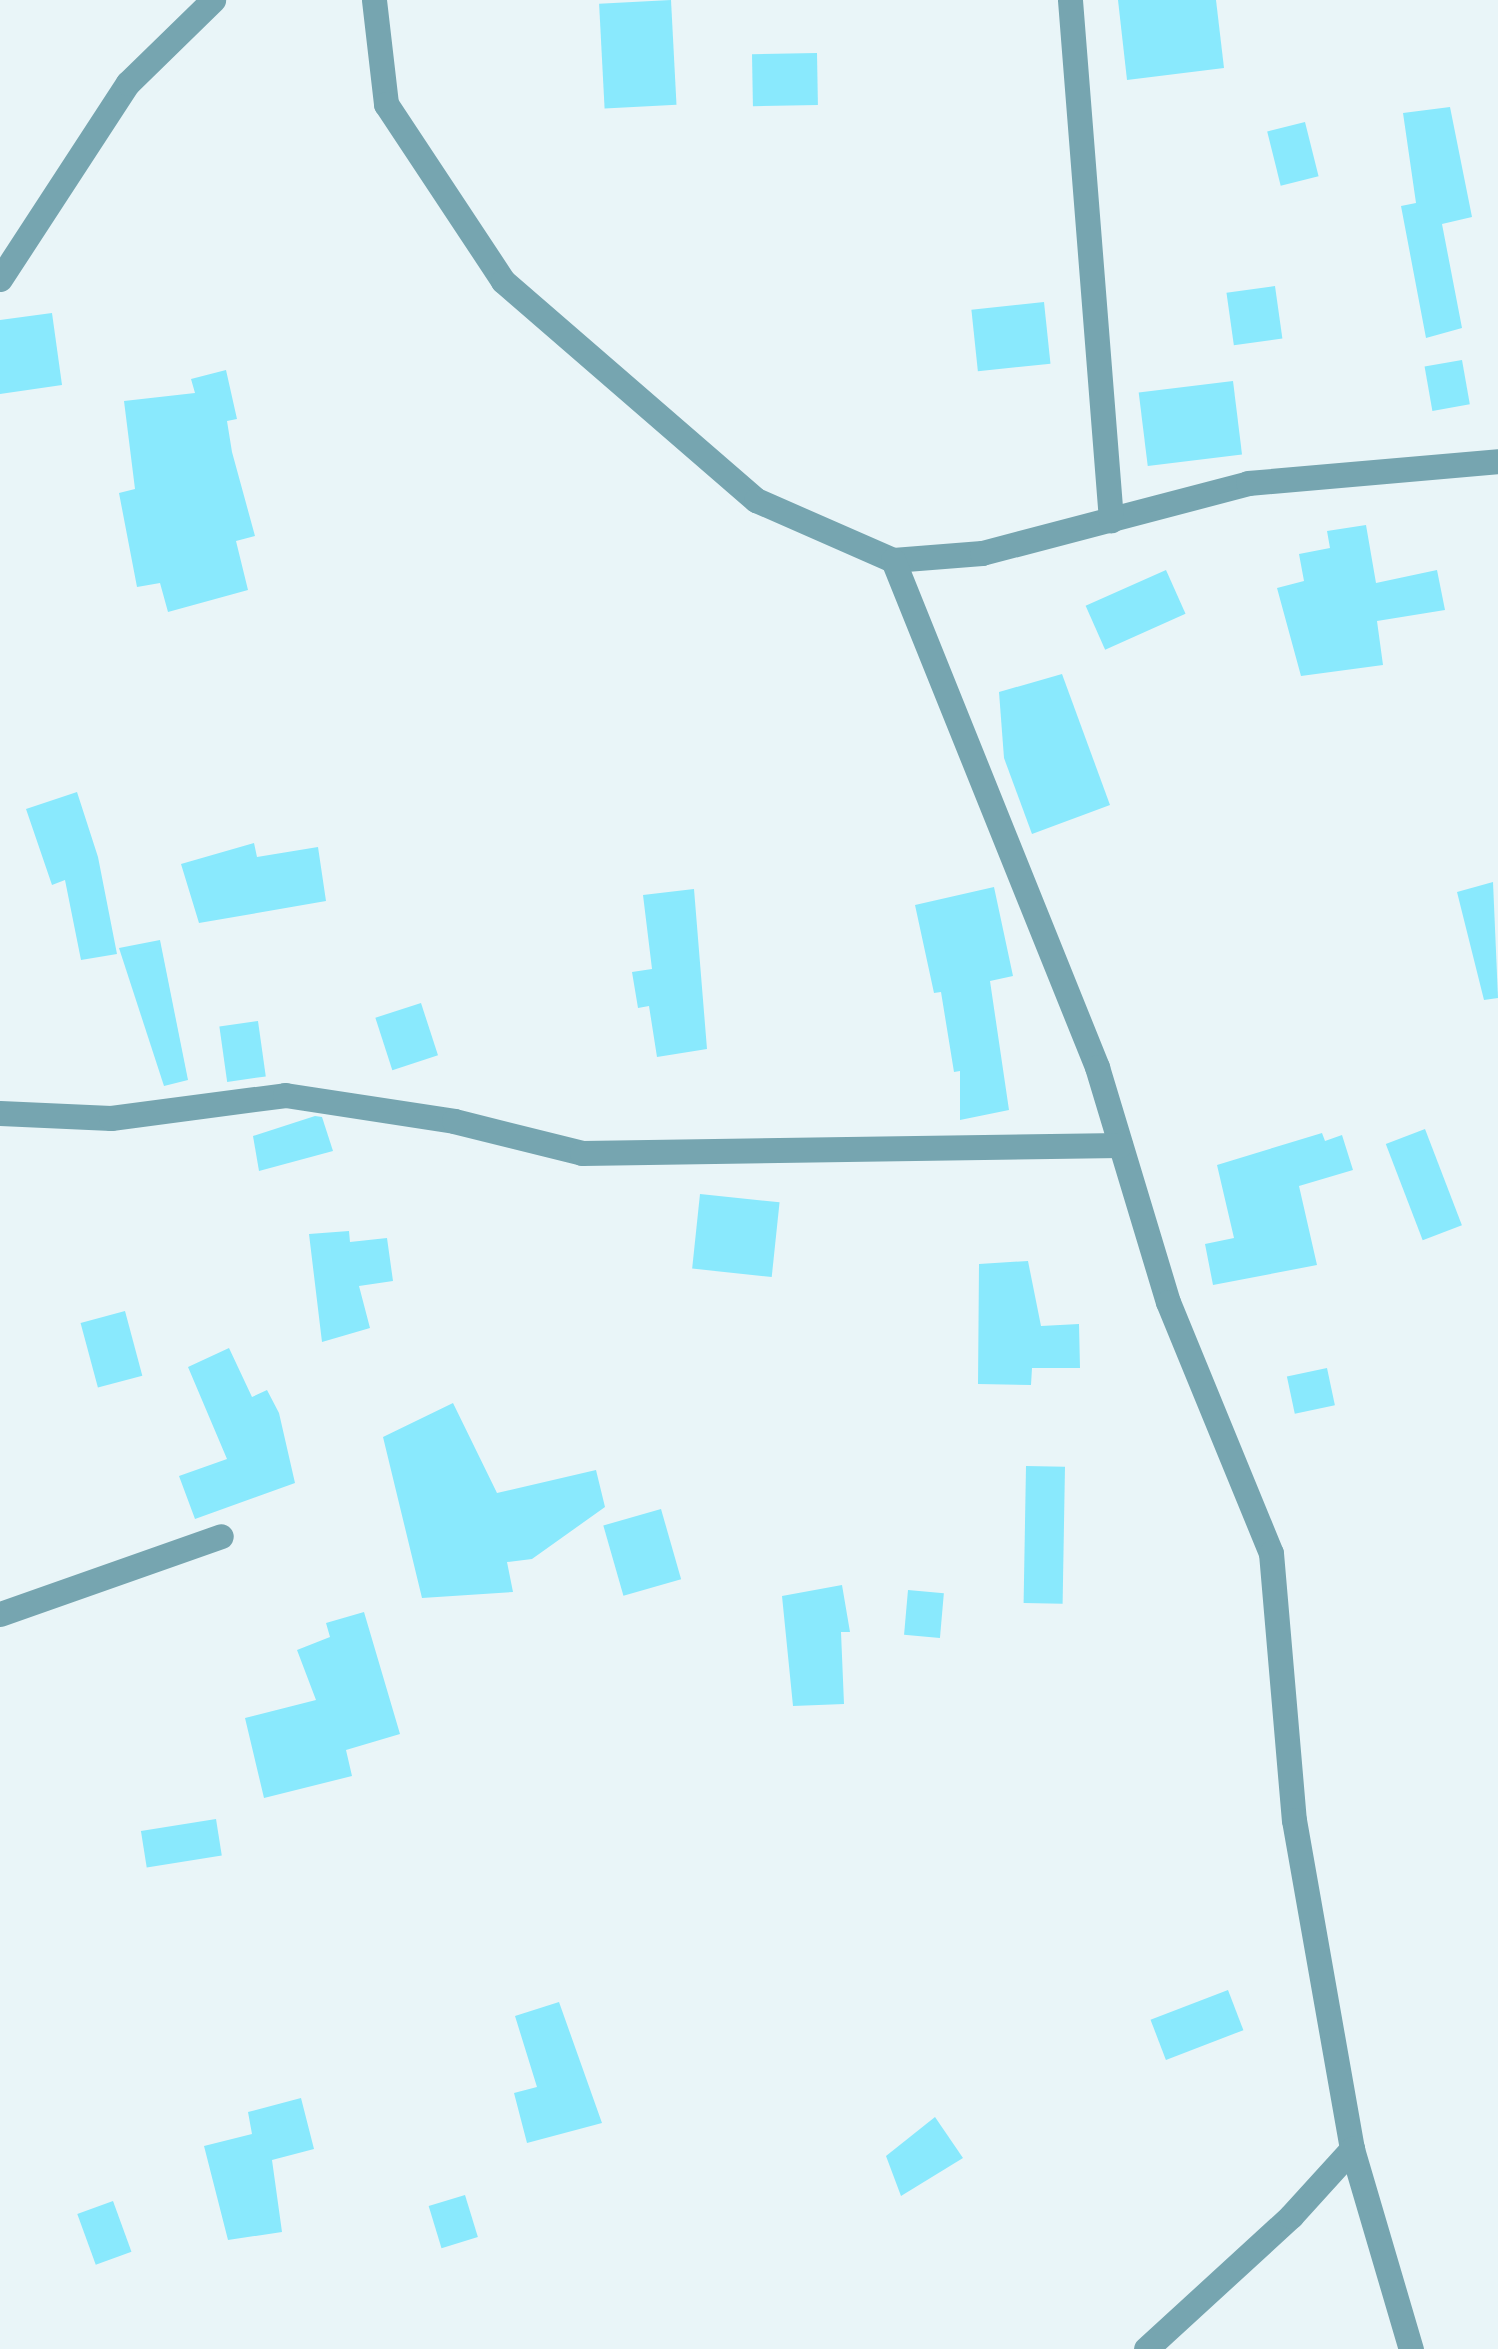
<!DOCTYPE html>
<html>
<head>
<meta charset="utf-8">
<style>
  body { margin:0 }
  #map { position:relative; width:1498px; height:2349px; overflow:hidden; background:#e9f5f8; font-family:Spectral,serif }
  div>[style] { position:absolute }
  .building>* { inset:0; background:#89e9fd; transform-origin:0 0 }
  .minor>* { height:25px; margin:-12.5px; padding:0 12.5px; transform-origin:12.5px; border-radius:12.5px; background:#76a5b0 }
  span { translate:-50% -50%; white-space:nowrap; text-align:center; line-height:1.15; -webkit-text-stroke:8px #e9f5f8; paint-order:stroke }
</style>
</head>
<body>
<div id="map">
  <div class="building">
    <div style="left:671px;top:0;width:105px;height:72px;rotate:87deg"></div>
    <div style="clip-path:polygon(1118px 0,1216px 0,1224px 68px,1127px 80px)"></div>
    <div style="left:817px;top:53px;width:52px;height:65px;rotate:89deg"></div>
    <div style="clip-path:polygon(1450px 107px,1472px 217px,1442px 224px,1462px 328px,1426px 338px,1401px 206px,1416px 203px,1403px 113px)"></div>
    <div style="left:1305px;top:122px;width:56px;height:39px;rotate:76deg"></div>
    <div style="left:1275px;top:286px;width:53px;height:49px;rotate:82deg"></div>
    <div style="left:1044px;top:302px;width:62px;height:73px;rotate:84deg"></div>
    <div style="clip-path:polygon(52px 313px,62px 385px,0 394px,0 320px)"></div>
    <div style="left:1462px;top:360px;width:45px;height:38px;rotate:80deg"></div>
    <div style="clip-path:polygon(226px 370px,237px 419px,227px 421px,232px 452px,255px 536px,236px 541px,248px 590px,168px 612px,160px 583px,137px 587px,119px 493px,135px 489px,124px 401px,195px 393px,191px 379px)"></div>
    <div style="left:1233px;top:381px;width:74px;height:95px;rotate:83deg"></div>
    <div style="clip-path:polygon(1366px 525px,1376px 583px,1437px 570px,1445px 610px,1377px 621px,1383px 665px,1301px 676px,1277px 588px,1304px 581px,1299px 554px,1330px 548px,1327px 531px)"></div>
    <div style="left:1166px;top:570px;width:48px;height:88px;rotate:66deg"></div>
    <div style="clip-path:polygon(1062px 674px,1110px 805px,1032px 834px,1004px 758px,999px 692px)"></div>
    <div style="clip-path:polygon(77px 792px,98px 857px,117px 954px,81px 960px,65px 880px,52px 885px,26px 809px)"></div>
    <div style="clip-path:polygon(254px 843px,257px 857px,318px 847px,326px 901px,199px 923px,181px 864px)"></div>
    <div style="clip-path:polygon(1493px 882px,1498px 998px,1484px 1000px,1457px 892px)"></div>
    <div style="clip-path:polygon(994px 887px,1013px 976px,990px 981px,1009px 1110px,960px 1120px,960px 1071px,954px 1072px,941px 992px,934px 993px,915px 905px)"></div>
    <div style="clip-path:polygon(694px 889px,707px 1049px,657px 1057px,649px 1006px,638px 1008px,632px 972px,652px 969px,643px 895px)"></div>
    <div style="clip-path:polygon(160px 940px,188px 1080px,164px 1086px,119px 948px)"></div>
    <div style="left:421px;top:1003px;width:55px;height:48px;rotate:72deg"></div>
    <div style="left:258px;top:1021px;width:56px;height:39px;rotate:82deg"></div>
    <div style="clip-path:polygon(315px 1116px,322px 1117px,333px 1151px,259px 1171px,253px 1136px)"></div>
    <div style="left:1425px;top:1129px;width:103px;height:42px;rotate:69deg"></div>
    <div style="clip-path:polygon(1322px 1133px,1325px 1141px,1342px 1135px,1353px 1170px,1299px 1186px,1317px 1265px,1213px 1285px,1205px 1244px,1234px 1238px,1217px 1165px)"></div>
    <div style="left:700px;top:1194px;width:80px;height:75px;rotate:6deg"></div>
    <div style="clip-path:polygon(349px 1231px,350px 1242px,387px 1238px,393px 1281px,359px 1286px,370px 1328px,322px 1342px,309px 1234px)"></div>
    <div style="clip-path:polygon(1028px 1261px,1041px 1326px,1079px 1324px,1080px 1368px,1032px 1368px,1031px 1385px,978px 1384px,979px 1264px)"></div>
    <div style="left:125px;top:1311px;width:67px;height:46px;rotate:75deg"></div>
    <div style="clip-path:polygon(229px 1348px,252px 1397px,267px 1390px,279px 1413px,295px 1483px,195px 1519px,179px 1476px,227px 1459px,188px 1367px)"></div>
    <div style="left:1327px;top:1368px;width:38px;height:41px;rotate:78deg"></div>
    <div style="clip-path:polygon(453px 1403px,497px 1493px,596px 1470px,605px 1507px,532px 1559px,507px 1562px,513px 1592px,422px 1598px,383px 1437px)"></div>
    <div style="left:1026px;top:1466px;width:39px;height:137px;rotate:1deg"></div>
    <div style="left:661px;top:1509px;width:73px;height:60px;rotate:74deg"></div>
    <div style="clip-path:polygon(842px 1585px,850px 1632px,841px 1632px,844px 1704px,793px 1706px,782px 1596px)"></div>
    <div style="left:908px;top:1590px;width:36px;height:45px;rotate:5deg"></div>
    <div style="clip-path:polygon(364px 1612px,400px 1734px,346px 1750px,352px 1776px,264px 1798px,245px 1718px,316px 1700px,297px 1650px,330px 1637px,326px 1623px)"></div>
    <div style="left:216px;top:1819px;width:37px;height:76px;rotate:81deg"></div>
    <div style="left:1228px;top:1990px;width:43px;height:83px;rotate:69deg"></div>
    <div style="clip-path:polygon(559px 2002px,602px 2123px,527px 2143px,514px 2093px,537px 2087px,515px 2016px)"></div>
    <div style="clip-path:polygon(301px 2098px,314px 2149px,272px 2160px,282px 2232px,228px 2240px,204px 2146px,252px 2134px,248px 2112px)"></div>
    <div style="clip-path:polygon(935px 2117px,963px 2158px,901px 2196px,886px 2156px)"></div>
    <div style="left:465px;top:2195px;width:44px;height:38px;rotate:73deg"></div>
    <div style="left:113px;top:2201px;width:54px;height:38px;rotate:70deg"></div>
  </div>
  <div class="minor">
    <div style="left:374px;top:0;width:105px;rotate:83.4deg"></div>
    <div style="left:386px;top:104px;width:212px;rotate:56.5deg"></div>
    <div style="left:503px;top:281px;width:335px;rotate:40.9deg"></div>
    <div style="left:756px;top:500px;width:150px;rotate:23.7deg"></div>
    <div style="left:893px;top:560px;width:89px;rotate:-4.5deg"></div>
    <div style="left:982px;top:553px;width:275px;rotate:-14.7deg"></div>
    <div style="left:1248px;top:483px;width:251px;rotate:-5deg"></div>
    <div style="left:1070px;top:0;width:522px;rotate:85.49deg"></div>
    <div style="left:0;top:279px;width:234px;rotate:-56.9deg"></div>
    <div style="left:128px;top:83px;width:119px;rotate:-44.3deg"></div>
    <div style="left:893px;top:560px;width:547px;rotate:68.08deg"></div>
    <div style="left:1097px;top:1067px;width:245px;rotate:73.2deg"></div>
    <div style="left:1168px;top:1302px;width:271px;rotate:67.7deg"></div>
    <div style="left:1271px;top:1553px;width:268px;rotate:85.1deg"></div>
    <div style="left:1294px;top:1820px;width:334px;rotate:80deg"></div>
    <div style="left:1352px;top:2149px;width:209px;rotate:73.6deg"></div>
    <div style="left:0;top:1113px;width:111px;rotate:2.6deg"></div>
    <div style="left:111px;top:1118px;width:176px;rotate:-7.5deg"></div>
    <div style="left:285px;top:1095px;width:171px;rotate:8.7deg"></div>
    <div style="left:454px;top:1121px;width:132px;rotate:14deg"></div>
    <div style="left:582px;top:1153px;width:538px;rotate:-0.85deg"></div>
    <div style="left:0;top:1614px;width:234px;rotate:-19.4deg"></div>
    <div style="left:1146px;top:2349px;width:197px;rotate:-42.5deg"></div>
    <div style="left:1291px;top:2216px;width:91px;rotate:-47.7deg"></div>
  </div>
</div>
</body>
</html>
